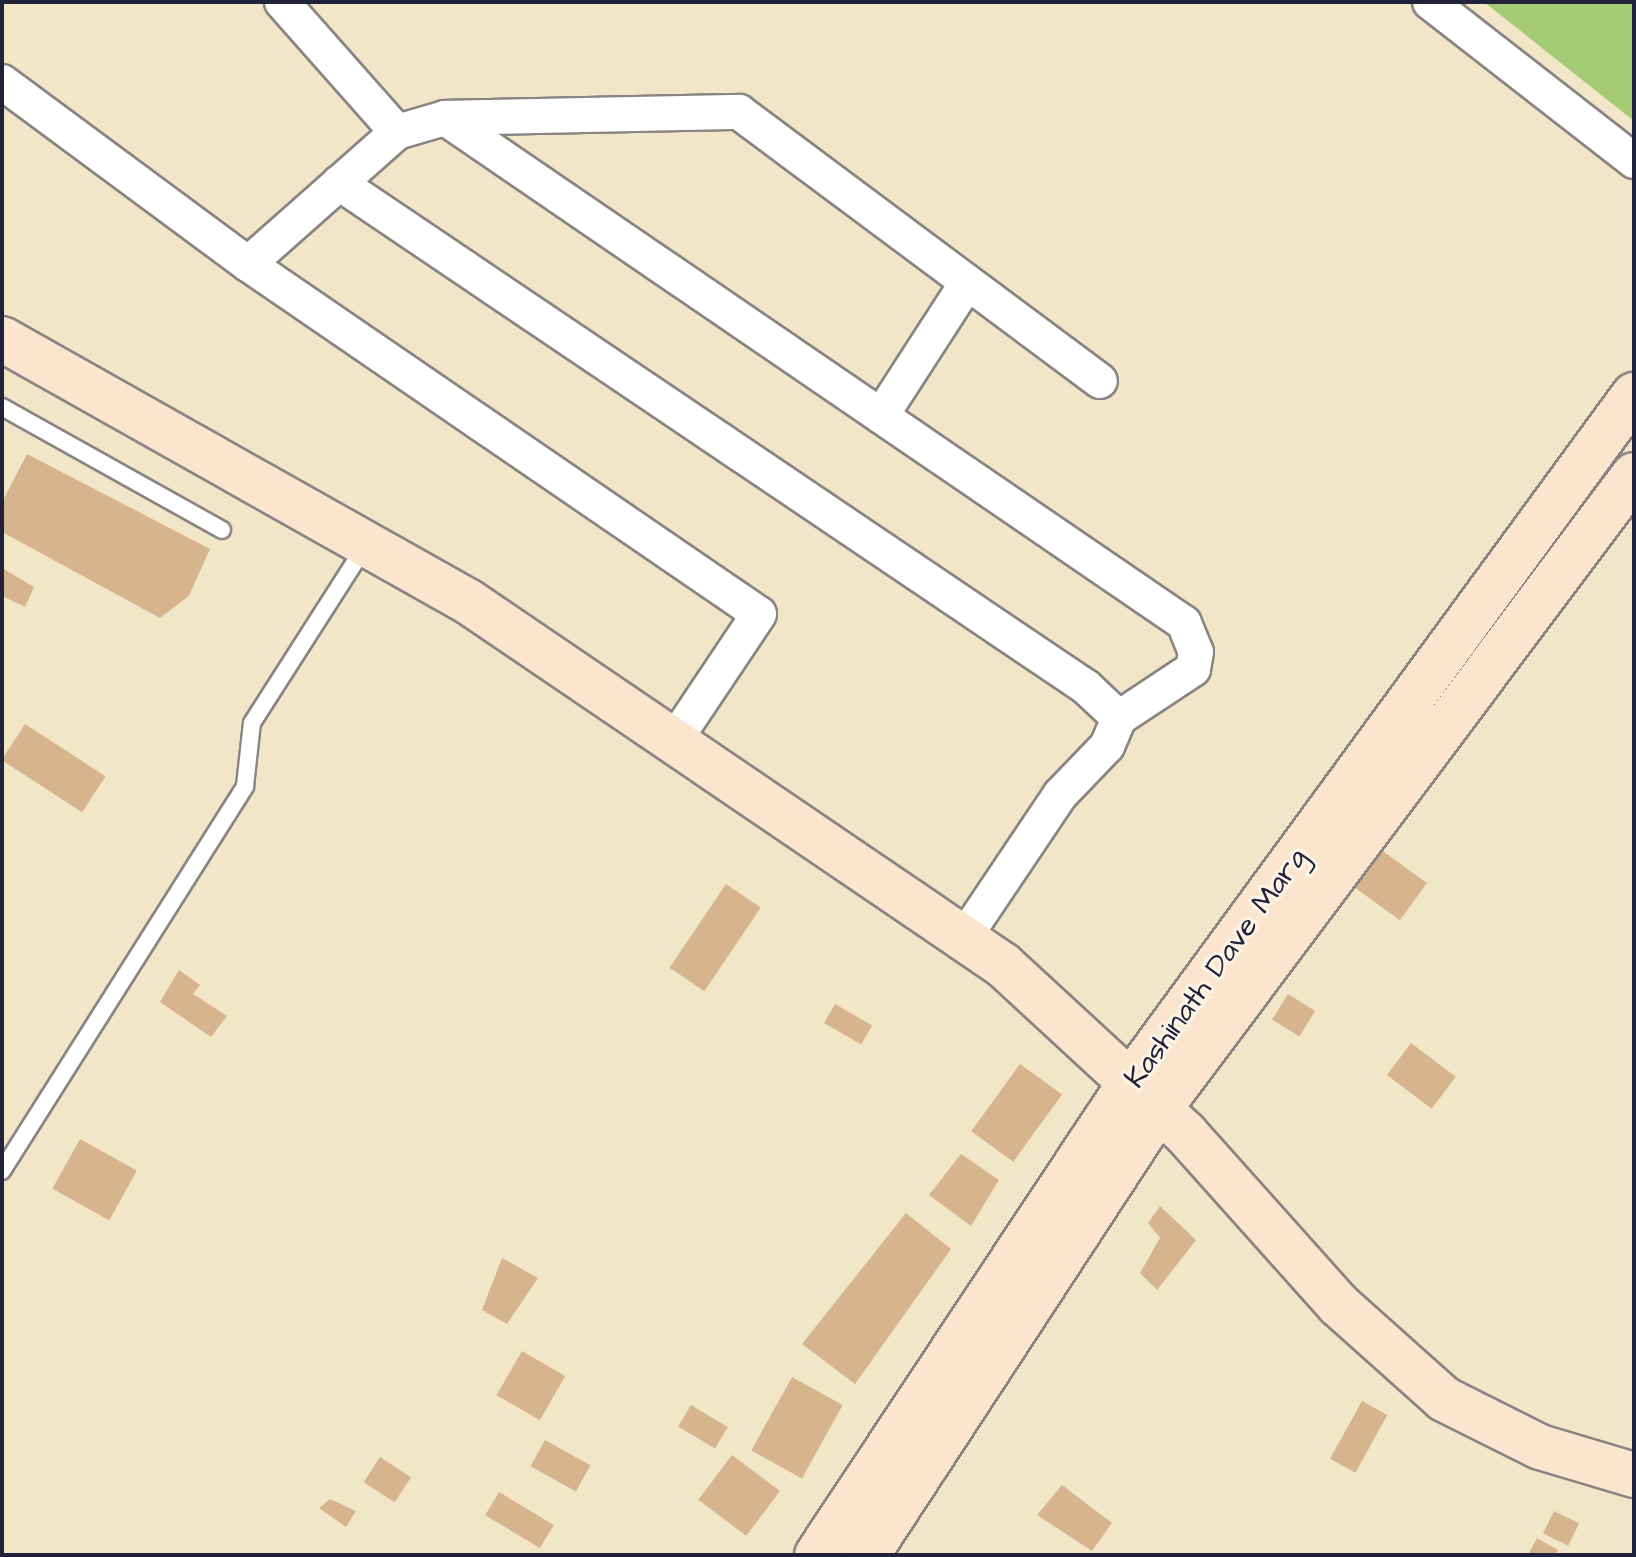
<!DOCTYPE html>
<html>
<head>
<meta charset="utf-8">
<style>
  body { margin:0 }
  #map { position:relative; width:1636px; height:1557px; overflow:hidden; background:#f2e6c9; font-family:"Architects Daughter",sans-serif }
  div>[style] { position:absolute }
  .green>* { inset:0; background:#a5cb76 }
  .building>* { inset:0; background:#d6b58e; transform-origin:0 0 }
  .roads { filter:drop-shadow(2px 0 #8a8482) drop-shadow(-2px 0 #8a8482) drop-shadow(0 2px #8a8482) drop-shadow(0 -2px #8a8482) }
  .lane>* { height:16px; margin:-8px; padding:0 8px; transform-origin:8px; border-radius:8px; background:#fff }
  .street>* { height:34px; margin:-17px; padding:0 17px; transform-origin:17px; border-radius:17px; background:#fff }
  .secondary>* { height:44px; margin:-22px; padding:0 22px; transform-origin:22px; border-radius:22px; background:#fce5cf }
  span { translate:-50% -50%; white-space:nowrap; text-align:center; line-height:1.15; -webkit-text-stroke:6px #fcf5e5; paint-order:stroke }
  .street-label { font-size:30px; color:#22223b }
  .frame { position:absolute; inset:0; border:4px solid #22223b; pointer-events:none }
</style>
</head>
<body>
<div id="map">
  <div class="green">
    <div style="clip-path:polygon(1484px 2px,1634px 2px,1634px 121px)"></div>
  </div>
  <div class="building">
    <div style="clip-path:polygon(27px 454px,210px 549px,189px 596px,160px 618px,2px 532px,2px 502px)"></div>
    <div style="clip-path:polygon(2px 568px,34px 587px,25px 607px,2px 596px)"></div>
    <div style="left:25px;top:724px;width:96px;height:43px;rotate:33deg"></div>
    <div style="left:1380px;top:849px;width:58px;height:46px;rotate:36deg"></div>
    <div style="left:726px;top:884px;width:42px;height:101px;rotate:34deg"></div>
    <div style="clip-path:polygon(179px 970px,200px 985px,193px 994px,227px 1016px,211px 1037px,160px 1002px)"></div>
    <div style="left:1288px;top:994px;width:32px;height:30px;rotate:32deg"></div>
    <div style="left:835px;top:1004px;width:43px;height:22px;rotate:30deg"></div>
    <div style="left:1411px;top:1043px;width:56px;height:40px;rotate:37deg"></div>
    <div style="left:1020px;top:1064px;width:52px;height:83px;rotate:36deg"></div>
    <div style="left:80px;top:1139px;width:65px;height:57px;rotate:29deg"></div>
    <div style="clip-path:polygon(961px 1154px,999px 1180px,971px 1226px,929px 1195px)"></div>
    <div style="clip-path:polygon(1160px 1206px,1196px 1240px,1157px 1290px,1140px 1273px,1160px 1238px,1148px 1223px)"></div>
    <div style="clip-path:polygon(906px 1213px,951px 1249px,855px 1384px,802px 1344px)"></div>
    <div style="clip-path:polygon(502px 1258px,538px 1278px,507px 1324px,482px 1310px)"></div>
    <div style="left:522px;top:1351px;width:50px;height:51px;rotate:30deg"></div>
    <div style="left:792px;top:1377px;width:58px;height:84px;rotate:29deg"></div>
    <div style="left:1362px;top:1401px;width:29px;height:66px;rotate:29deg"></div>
    <div style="left:691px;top:1405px;width:43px;height:25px;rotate:31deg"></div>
    <div style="left:545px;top:1440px;width:52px;height:30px;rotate:29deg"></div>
    <div style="left:732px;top:1455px;width:60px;height:56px;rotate:37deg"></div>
    <div style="left:380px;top:1457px;width:37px;height:30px;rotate:33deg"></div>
    <div style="clip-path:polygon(1062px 1485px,1112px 1523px,1092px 1551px,1037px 1515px)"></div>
    <div style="left:499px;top:1492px;width:64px;height:27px;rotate:31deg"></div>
    <div style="clip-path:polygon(330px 1499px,356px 1511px,346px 1527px,319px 1508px)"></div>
    <div style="left:1554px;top:1511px;width:28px;height:25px;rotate:26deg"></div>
    <div style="clip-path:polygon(1537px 1538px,1558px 1550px,1555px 1555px,1528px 1555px)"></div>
  </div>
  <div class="roads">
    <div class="lane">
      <div style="left:2px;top:407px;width:252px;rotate:29.2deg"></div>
      <div style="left:2px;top:1171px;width:455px;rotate:-57.7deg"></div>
      <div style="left:245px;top:786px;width:63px;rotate:-83.7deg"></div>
      <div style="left:252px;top:723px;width:210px;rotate:-57.4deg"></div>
    </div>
    <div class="street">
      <div style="left:282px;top:2px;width:174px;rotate:48.5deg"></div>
      <div style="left:1430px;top:2px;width:259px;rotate:37.9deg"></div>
      <div style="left:2px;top:82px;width:306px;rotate:36.5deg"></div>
      <div style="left:248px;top:264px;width:199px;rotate:-41.5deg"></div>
      <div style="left:397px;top:132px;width:50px;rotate:-16.3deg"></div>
      <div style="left:445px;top:118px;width:294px;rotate:-1.2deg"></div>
      <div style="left:739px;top:112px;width:450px;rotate:36.7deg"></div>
      <div style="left:445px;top:118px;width:895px;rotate:34.35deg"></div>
      <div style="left:1184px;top:623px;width:31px;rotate:68deg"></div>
      <div style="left:1196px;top:652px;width:17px;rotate:100deg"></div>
      <div style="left:1193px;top:669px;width:89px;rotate:146.5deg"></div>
      <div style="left:339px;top:183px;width:901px;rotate:34.01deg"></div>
      <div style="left:1086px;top:687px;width:45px;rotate:43.2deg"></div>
      <div style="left:1119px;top:718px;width:30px;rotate:113deg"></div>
      <div style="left:1107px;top:746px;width:68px;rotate:133.8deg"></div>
      <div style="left:1060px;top:795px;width:172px;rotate:123.9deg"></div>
      <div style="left:248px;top:264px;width:619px;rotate:34.41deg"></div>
      <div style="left:759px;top:614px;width:153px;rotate:123.8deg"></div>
      <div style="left:881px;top:416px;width:158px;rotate:-57.1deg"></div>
    </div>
    <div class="secondary">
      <div style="left:2px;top:339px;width:536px;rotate:29.39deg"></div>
      <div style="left:469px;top:602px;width:646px;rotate:34.21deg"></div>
      <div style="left:1003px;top:965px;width:249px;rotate:42.7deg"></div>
      <div style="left:1186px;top:1134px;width:229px;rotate:48.2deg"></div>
      <div style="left:1339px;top:1305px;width:141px;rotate:41.8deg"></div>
      <div style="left:1444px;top:1399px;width:107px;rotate:26.6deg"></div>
      <div style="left:1540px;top:1447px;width:98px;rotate:16.6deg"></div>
      <div style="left:817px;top:1555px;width:566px;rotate:-56.45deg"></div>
      <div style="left:1130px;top:1083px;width:853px;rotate:-53.78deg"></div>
      <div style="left:867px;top:1555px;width:533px;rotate:-56.79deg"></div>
      <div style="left:1159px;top:1109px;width:792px;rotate:-53.16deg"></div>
    </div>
  </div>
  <div class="street-label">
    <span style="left:1216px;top:968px;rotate:-54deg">Kashinath Dave Marg</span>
  </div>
  <div class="frame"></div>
</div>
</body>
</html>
